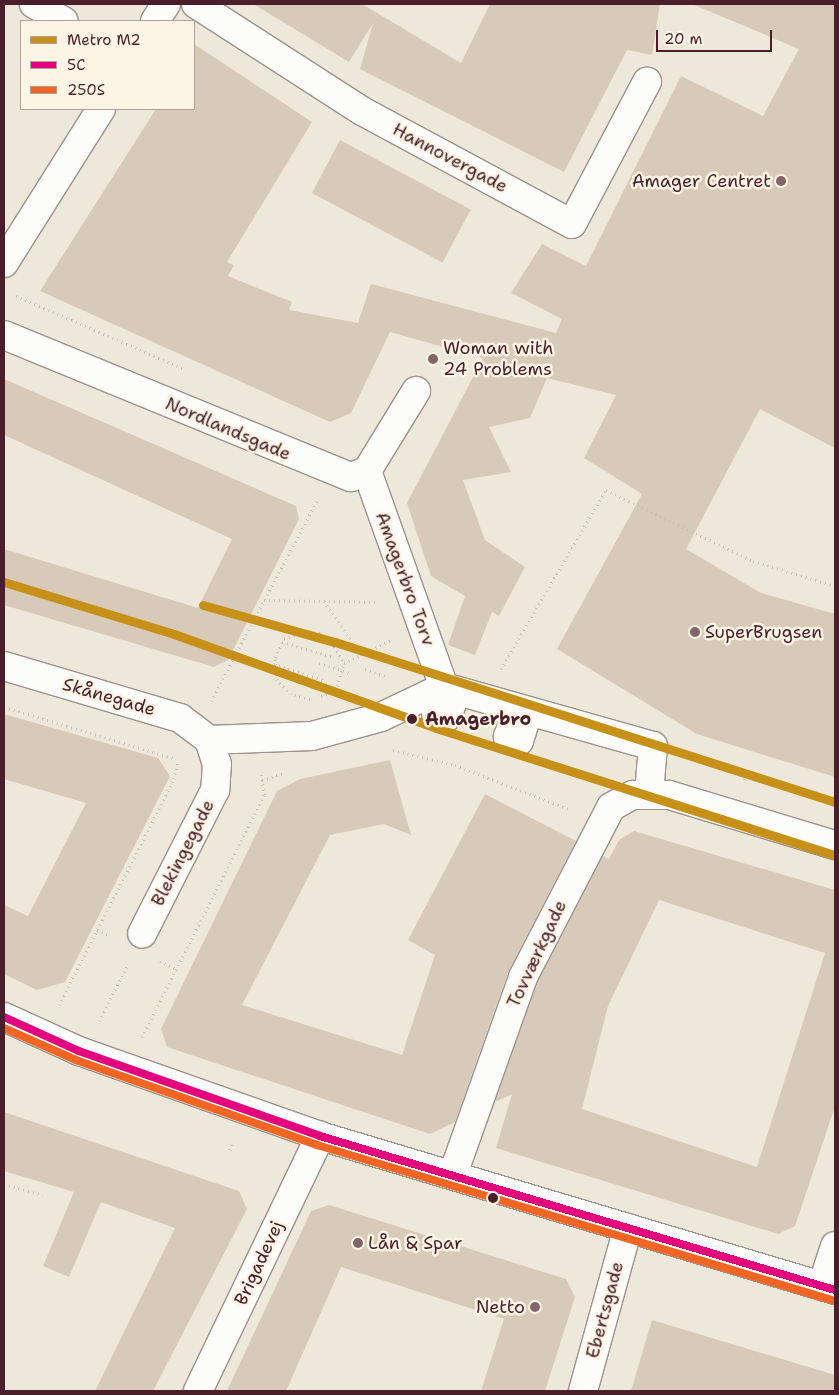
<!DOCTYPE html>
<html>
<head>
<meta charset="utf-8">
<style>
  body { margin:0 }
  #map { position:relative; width:839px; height:1395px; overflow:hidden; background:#eee8db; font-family:"Shantell Sans",sans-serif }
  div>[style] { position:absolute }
  .building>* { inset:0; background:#d8cab8; transform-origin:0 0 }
  .path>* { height:3px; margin-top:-1.5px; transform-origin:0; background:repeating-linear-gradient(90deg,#c4bebd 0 1px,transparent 0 5px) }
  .roads { filter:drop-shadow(1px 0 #9c918c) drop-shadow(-1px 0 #9c918c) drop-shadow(0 1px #9c918c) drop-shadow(0 -1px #9c918c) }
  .pedestrian>* { height:28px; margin:-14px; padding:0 14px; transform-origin:14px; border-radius:14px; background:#fcfcfa }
  .minor>* { height:28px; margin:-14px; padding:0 14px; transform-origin:14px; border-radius:14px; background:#fcfcfa }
  .tertiary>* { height:28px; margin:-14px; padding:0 14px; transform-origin:14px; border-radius:14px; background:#fcfcfa }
  .bus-1>* { height:8px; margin:-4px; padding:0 4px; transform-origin:4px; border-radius:4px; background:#e5007d }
  .bus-2>* { height:8px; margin:-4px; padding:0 4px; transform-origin:4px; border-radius:4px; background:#f26522 }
  .metro-1>* { height:9px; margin:-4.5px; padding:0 4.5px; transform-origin:4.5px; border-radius:4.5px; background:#c79018 }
  .dots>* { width:14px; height:14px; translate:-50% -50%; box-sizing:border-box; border:2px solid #fcf5e5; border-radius:50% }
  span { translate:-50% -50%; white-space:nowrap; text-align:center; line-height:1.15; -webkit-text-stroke:5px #fcf5e5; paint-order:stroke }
  .street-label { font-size:18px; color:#4a1f2b }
  .poi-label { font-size:18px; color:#4a1f2b }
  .right { translate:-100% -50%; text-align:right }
  .left { translate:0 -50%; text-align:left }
  .stop-label { font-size:18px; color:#4a1f2b; font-weight:700 }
  .frame { position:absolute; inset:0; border:5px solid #4a1f2b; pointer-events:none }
  .legend { position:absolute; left:20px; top:20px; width:175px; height:90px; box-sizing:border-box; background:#fcf5e5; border:1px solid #b59f9b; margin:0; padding:6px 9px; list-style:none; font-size:15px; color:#4a1f2b }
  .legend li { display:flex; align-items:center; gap:10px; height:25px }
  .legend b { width:25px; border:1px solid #b59f9b }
  .scale { position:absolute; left:656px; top:30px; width:116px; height:22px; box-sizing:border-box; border:2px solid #4a1f2b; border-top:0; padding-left:6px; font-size:15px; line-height:18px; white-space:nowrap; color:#4a1f2b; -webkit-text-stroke:4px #fcf5e5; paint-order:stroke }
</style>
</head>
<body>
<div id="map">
  <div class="building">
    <div style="clip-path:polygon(253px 4px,362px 4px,461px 63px,490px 4px,660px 4px,652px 55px,627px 50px,564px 172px,360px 69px,373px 23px,349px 62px)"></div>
    <div style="clip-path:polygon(692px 4px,835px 4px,835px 448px,760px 409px,686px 549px,761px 593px,835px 614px,835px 777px,697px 734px,557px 649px,642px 494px,584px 458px,616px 395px,547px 378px,530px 418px,489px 427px,511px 472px,463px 480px,485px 540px,525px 567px,499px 616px,492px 612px,475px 655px,448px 645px,465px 596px,431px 576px,407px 503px,483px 358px,390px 332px,351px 413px,330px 422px,40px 291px,156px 109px,194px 109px,194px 44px,312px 122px,227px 262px,234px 265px,228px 276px,292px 302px,289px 310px,358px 323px,371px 284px,556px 333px,562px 319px,511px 293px,542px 244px,586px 266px,681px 76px,763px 116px,799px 49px)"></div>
    <div style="left:340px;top:140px;width:148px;height:60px;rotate:28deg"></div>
    <div style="clip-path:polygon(4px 379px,296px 506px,299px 519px,228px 660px,214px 667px,4px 605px,4px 549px,198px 608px,232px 539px,4px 435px)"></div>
    <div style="clip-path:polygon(4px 714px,158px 758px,170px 776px,65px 982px,37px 990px,4px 974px,4px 905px,28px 916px,86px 803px,4px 779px)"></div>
    <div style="clip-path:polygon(390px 760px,411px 835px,384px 824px,330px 835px,242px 1005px,402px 1055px,435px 955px,408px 940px,485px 794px,576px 841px,508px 972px,455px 1122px,430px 1134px,167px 1047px,161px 1029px,277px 791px,300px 779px)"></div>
    <div style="clip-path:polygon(evenodd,634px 831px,835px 890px,835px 1106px,795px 1226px,778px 1234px,496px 1148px,512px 1094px,495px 1102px,537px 983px,603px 856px,609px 859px,619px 840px,634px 831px,659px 900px,825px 953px,757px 1167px,582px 1109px,608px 1006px,659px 900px)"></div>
    <div style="clip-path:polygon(4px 1112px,239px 1191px,247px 1209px,153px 1391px,95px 1391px,175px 1228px,101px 1202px,69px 1277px,43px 1266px,74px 1192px,4px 1171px)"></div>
    <div style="clip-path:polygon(329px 1205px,566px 1279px,575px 1297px,545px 1391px,481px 1391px,504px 1319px,341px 1267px,286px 1391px,227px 1391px,311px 1211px)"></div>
    <div style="clip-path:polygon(652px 1320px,835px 1375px,835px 1391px,631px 1391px)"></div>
  </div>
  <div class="path">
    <div style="left:16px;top:296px;width:184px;rotate:23.4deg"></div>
    <div style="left:264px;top:600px;width:115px;rotate:1deg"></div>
    <div style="left:324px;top:601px;width:66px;rotate:54.9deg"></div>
    <div style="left:282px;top:642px;width:53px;rotate:16.4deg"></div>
    <div style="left:319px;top:663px;width:35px;rotate:18deg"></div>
    <div style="left:274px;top:664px;width:55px;rotate:18.1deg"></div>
    <div style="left:365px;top:669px;width:21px;rotate:19deg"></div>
    <div style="left:501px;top:669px;width:208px;rotate:-59.6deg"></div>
    <div style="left:606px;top:490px;width:163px;rotate:25.8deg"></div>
    <div style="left:753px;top:561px;width:86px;rotate:17deg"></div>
    <div style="left:336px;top:691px;width:29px;rotate:-74deg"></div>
    <div style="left:344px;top:663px;width:52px;rotate:-26.1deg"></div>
    <div style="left:321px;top:696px;width:17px;rotate:-25deg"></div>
    <div style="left:310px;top:699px;width:20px;rotate:-165deg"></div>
    <div style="left:291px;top:694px;width:20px;rotate:-135deg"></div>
    <div style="left:277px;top:680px;width:23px;rotate:-95deg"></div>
    <div style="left:275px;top:657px;width:20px;rotate:-63deg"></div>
    <div style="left:284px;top:639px;width:22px;rotate:-22deg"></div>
    <div style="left:304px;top:631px;width:16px;rotate:7deg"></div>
    <div style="left:320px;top:633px;width:15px;rotate:37deg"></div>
    <div style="left:332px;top:642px;width:24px;rotate:60deg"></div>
    <div style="left:211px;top:701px;width:226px;rotate:-62.1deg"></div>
    <div style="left:4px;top:707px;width:177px;rotate:16.8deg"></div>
    <div style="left:393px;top:750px;width:64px;rotate:13.6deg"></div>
    <div style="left:455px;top:765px;width:124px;rotate:21.2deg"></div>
    <div style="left:687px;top:756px;width:62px;rotate:17deg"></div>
    <div style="left:746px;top:774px;width:9px;rotate:103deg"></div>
    <div style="left:262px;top:780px;width:22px;rotate:-18deg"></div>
    <div style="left:97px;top:930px;width:12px;rotate:24deg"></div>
    <div style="left:160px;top:961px;width:18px;rotate:27deg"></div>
    <div style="left:59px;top:1005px;width:254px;rotate:-63deg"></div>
    <div style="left:174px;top:779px;width:19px;rotate:-78deg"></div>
    <div style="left:99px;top:1021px;width:64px;rotate:-63deg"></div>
    <div style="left:142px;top:1037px;width:271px;rotate:-63.2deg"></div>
    <div style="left:264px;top:795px;width:23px;rotate:-97deg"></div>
    <div style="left:230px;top:1150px;width:9px;rotate:-72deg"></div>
    <div style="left:4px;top:1184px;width:40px;rotate:16deg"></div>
  </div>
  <div class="roads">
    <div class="pedestrian">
      <div style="left:367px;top:471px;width:229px;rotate:70.4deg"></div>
      <div style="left:444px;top:692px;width:11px;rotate:15deg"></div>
      <div style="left:455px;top:695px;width:23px;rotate:110deg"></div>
      <div style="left:447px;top:717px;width:11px;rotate:-165deg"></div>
      <div style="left:436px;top:714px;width:23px;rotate:-70deg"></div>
      <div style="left:515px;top:715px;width:12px;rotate:20deg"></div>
      <div style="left:526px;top:719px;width:23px;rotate:108deg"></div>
      <div style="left:519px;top:741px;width:12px;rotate:-160deg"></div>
      <div style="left:508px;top:737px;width:23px;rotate:-72deg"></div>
      <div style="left:209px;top:740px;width:103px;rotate:-2.2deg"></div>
      <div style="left:312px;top:736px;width:72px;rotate:-15.4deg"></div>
      <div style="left:381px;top:717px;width:70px;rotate:-25.5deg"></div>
      <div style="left:444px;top:687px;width:217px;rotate:15.8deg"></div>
      <div style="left:653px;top:746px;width:47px;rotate:94.9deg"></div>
    </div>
    <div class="minor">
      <div style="left:34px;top:4px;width:34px;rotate:30deg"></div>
      <div style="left:196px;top:4px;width:197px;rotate:32.8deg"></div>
      <div style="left:362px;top:111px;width:238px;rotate:28.3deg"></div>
      <div style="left:572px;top:224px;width:161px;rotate:-62.2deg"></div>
      <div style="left:4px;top:335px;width:375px;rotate:22.3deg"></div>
      <div style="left:351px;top:477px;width:17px;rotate:-21deg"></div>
      <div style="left:367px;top:471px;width:94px;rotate:-58.5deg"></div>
      <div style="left:4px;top:666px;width:184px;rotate:16.5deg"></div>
      <div style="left:180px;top:718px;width:36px;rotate:37deg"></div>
      <div style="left:209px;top:740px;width:25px;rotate:72deg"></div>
      <div style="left:217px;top:764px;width:26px;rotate:94deg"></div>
      <div style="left:215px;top:790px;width:161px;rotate:116.9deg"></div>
      <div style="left:453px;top:1174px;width:209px;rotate:-70.4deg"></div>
      <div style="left:523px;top:977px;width:191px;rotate:-62.6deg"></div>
      <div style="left:611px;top:807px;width:25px;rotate:-29deg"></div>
      <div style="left:633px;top:795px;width:36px"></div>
      <div style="left:669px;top:795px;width:173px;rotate:16.8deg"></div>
      <div style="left:822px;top:1286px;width:42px;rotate:-72deg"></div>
      <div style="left:198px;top:1391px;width:283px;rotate:-64.4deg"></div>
      <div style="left:583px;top:1391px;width:169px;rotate:-74.6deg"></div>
    </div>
    <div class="tertiary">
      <div style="left:155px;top:21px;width:20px;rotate:-57deg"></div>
      <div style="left:4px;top:263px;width:182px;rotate:-57.8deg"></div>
      <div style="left:4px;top:1017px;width:82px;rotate:24.4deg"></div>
      <div style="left:79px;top:1051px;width:256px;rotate:19.4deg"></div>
      <div style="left:320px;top:1136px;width:538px;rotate:16.65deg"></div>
    </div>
  </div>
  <div class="bus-1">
    <div style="left:4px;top:1017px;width:82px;rotate:24.4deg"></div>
    <div style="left:79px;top:1051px;width:256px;rotate:19.4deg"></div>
    <div style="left:320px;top:1136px;width:538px;rotate:16.65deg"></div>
  </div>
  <div class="bus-2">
    <div style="left:4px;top:1028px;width:79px;rotate:24deg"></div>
    <div style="left:76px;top:1060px;width:256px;rotate:19.4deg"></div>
    <div style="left:317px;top:1145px;width:538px;rotate:16.75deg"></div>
  </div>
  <div class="metro-1">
    <div style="left:4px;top:582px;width:178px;rotate:17deg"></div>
    <div style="left:174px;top:634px;width:278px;rotate:19.7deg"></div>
    <div style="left:436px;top:728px;width:419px;rotate:17.7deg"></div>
    <div style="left:203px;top:605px;width:137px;rotate:15.7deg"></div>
    <div style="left:335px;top:642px;width:525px;rotate:17.74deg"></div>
  </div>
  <div class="dots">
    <div style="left:781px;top:181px;background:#836569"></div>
    <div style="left:433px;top:359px;background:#836569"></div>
    <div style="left:695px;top:632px;background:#836569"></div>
    <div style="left:412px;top:719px;background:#4a1f2b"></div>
    <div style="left:493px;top:1198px;background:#4a1f2b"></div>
    <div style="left:358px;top:1243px;background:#836569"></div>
    <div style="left:535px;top:1307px;background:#836569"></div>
  </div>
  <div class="street-label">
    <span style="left:450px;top:158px;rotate:28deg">Hannovergade</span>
    <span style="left:228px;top:429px;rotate:23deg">Nordlandsgade</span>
    <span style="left:405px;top:579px;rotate:70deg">Amagerbro Torv</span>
    <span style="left:109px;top:697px;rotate:16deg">Skånegade</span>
    <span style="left:183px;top:853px;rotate:-63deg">Blekingegade</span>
    <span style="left:537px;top:954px;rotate:-65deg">Tovværkgade</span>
    <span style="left:259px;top:1263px;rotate:-65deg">Brigadevej</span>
    <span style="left:605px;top:1310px;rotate:-75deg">Ebertsgade</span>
  </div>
  <div class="poi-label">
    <span class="right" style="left:771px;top:181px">Amager Centret</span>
    <span class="left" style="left:443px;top:359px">Woman with<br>24 Problems</span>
    <span class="left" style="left:705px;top:632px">SuperBrugsen</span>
    <span class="left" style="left:368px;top:1243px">Lån &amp; Spar</span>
    <span class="right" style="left:525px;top:1307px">Netto</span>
  </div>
  <div class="stop-label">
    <span class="left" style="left:425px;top:719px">Amagerbro</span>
  </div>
  <div class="frame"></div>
  <ul class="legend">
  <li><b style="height:6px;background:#c79018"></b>Metro M2</li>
  <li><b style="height:6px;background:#e5007d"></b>5C</li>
  <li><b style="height:6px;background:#f26522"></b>250S</li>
  </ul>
  <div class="scale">20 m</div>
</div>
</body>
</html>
